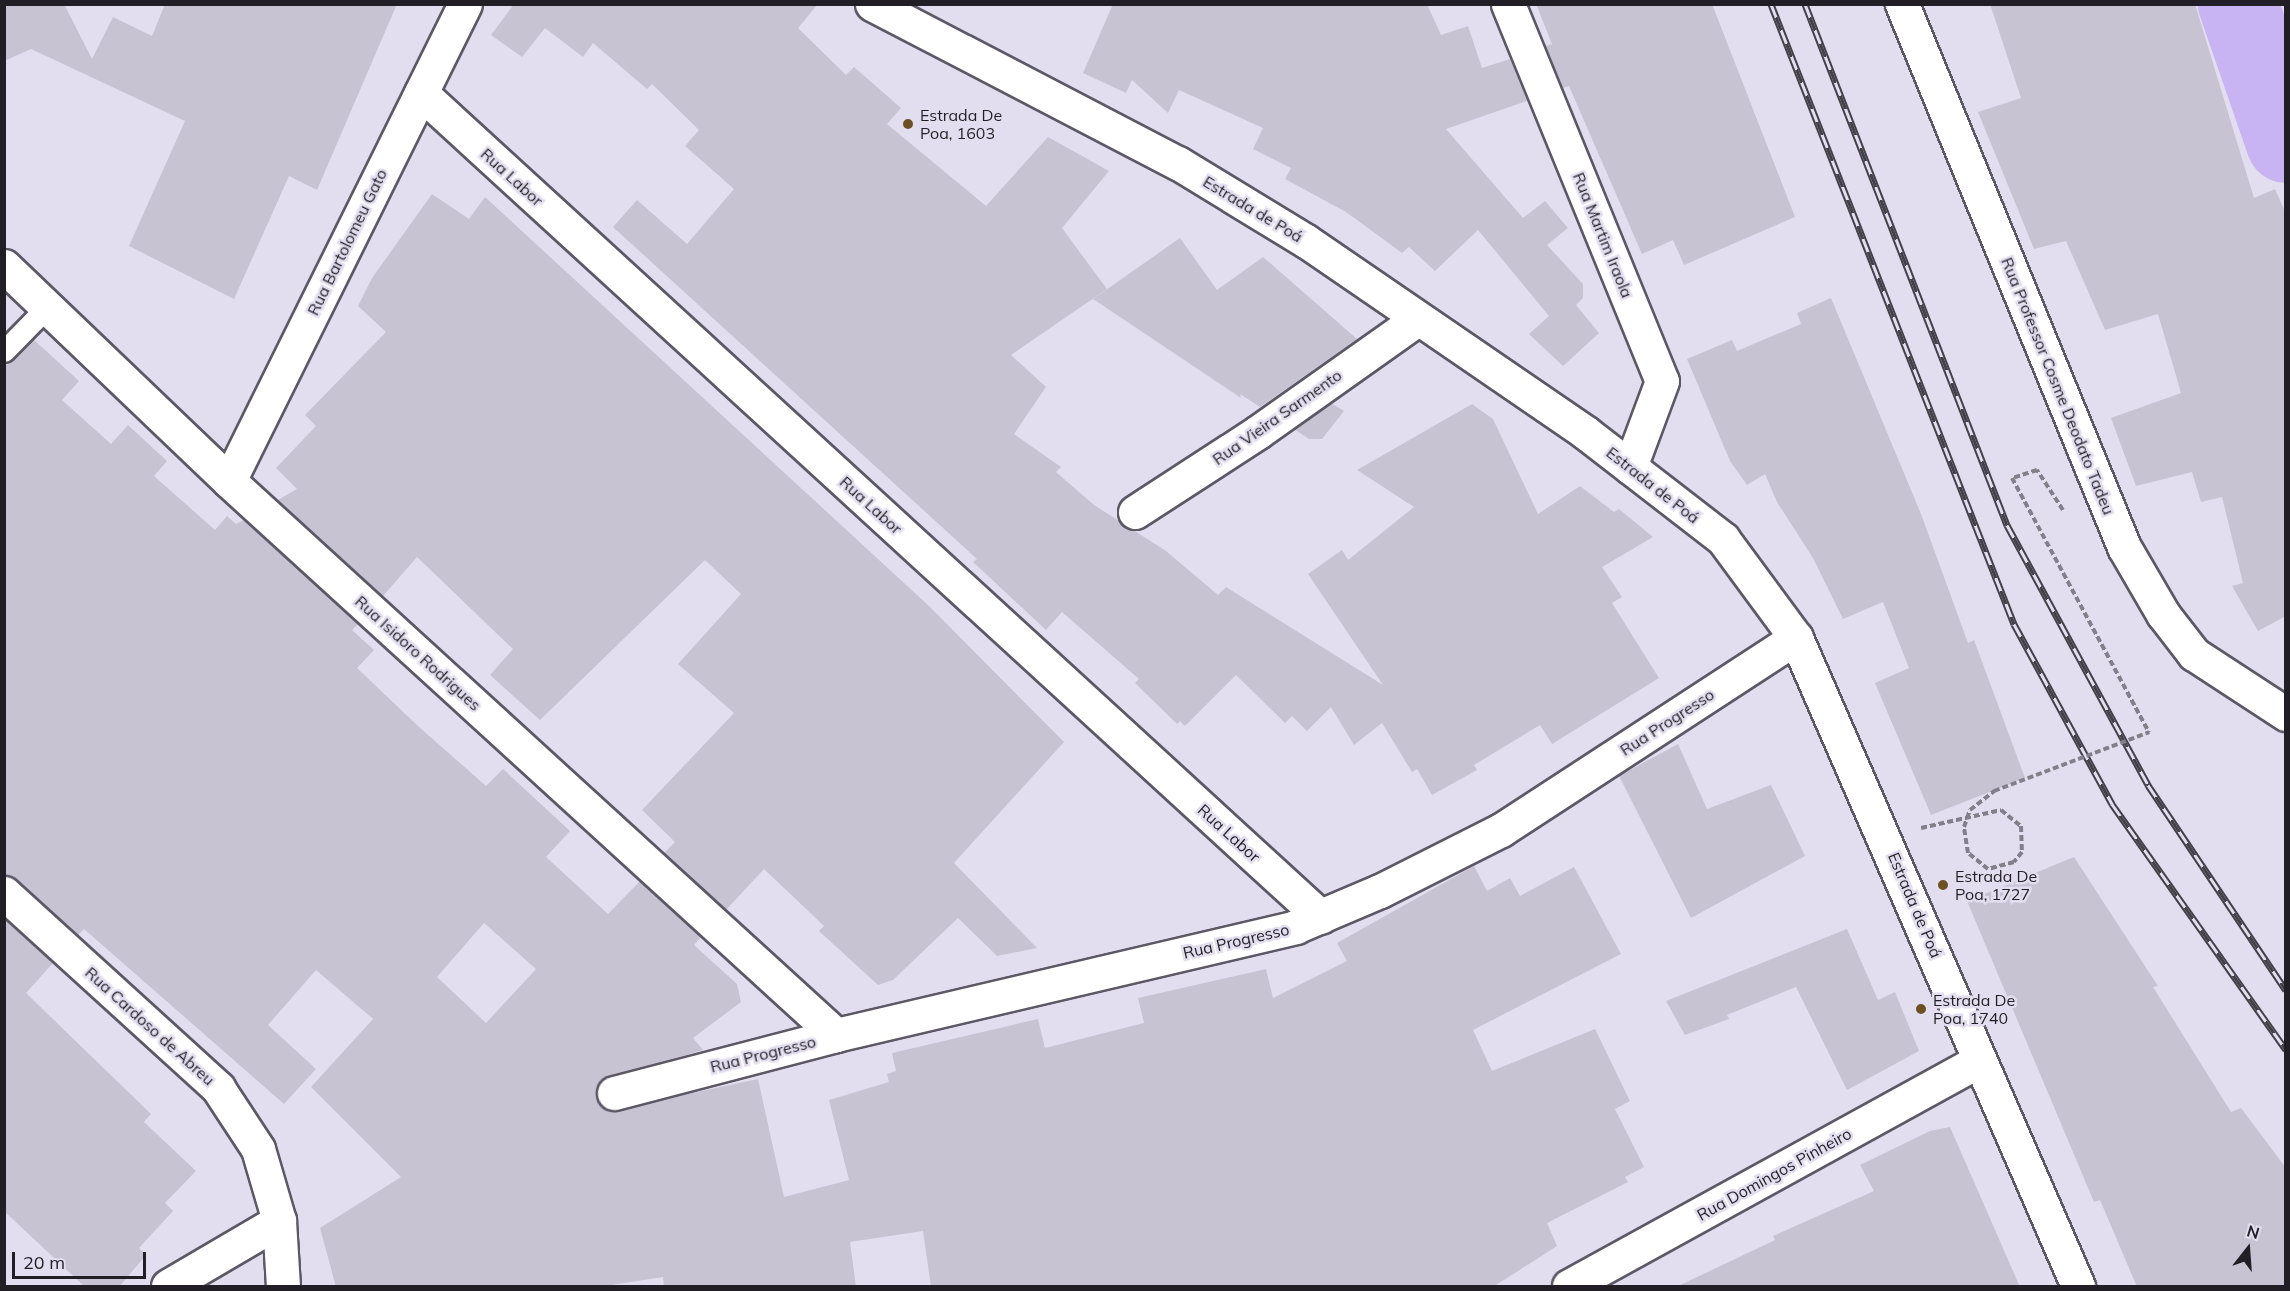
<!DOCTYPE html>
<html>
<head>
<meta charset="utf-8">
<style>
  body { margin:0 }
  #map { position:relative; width:2290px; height:1291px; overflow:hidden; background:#e3deef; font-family:Mulish,sans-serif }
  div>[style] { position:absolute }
  .river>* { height:80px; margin:-40px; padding:0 40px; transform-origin:40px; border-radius:40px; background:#c8b4f3 }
  .building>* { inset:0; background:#c8c3d3 }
  .path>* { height:4px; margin-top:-2px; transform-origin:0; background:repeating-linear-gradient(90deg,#827f8a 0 6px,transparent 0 9px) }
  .roads { filter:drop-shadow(2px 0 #5c5866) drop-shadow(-2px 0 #5c5866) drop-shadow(0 2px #5c5866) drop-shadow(0 -2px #5c5866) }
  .service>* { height:21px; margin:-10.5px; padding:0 10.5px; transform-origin:10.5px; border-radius:10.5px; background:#fff }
  .minor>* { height:33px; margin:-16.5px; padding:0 16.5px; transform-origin:16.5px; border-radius:16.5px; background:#fff }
  .secondary>* { height:33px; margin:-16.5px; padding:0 16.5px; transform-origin:16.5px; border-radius:16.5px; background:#fff }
  .rail>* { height:7px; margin-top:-3.5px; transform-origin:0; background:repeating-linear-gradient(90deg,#e3deef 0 14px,#424048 0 28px); box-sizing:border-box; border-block:2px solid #424048 }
  .path-bridge>* { height:4px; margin-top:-2px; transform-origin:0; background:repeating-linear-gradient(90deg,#827f8a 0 6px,transparent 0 9px) }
  .dots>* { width:16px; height:16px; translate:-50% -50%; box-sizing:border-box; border:3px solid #e3deef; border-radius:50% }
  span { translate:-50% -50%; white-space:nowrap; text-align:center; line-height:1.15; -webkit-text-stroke:5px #e3deef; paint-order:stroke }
  .poi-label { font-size:16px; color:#211f25 }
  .left { translate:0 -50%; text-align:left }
  .street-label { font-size:16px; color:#211f25 }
  .frame { position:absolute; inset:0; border:6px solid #211f25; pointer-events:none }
  .north { position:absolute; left:2218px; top:1219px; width:60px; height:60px; -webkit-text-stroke:4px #e3deef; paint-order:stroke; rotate:17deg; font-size:16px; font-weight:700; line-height:24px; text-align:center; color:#211f25 }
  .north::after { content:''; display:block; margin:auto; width:21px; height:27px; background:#211f25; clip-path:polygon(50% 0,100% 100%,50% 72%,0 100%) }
  .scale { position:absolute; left:12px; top:1252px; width:134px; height:27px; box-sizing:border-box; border:3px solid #211f25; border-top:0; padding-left:8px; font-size:18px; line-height:21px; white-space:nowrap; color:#211f25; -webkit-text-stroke:4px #e3deef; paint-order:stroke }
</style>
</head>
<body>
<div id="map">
  <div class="river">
    <div style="left:2238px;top:4px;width:147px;rotate:70.9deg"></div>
  </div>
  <div class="building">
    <div style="clip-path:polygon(4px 4px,64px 4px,92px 59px,113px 17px,152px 36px,165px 4px,397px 4px,317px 190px,289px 176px,234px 299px,129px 246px,185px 121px,31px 49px,4px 61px)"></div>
    <div style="clip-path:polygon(514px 4px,818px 4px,798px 28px,846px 75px,854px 67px,901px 108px,887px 124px,986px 206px,1048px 137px,1109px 171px,1062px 228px,1107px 289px,1011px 355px,1046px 387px,1014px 434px,1061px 467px,1056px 472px,1094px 505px,1166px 551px,1218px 595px,1226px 587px,1383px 685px,1308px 574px,1342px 550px,1348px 560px,1414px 507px,1357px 470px,1472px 404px,1493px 419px,1538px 514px,1580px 486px,1614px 512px,1619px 509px,1653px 537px,1602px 567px,1622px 597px,1612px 603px,1659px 678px,1552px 744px,1540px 725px,1474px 765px,1477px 770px,1432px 795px,1417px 769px,1412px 772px,1382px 723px,1354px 745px,1331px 707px,1307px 731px,1292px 716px,1285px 723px,1236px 675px,1185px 726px,1180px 721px,1177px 724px,1135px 683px,1139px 679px,1062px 612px,1046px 630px,973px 562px,977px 559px,613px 227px,637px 200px,687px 244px,734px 189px,685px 146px,699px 130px,652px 84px,647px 89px,593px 43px,583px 57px,545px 28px,522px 57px,491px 35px)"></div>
    <div style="clip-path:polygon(1113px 4px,1427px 4px,1441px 35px,1468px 26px,1482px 68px,1510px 59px,1527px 101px,1446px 129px,1523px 218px,1545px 201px,1568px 228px,1547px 245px,1583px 284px,1583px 298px,1576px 305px,1599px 333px,1563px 366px,1529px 334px,1549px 316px,1478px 230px,1435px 271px,1409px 247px,1402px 253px,1346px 212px,1285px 179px,1291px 168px,1253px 149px,1263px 128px,1179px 90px,1168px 113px,1132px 80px,1126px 93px,1083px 73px)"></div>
    <div style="clip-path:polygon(1536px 4px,1712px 4px,1795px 217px,1684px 265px,1673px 240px,1642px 254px,1569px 86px,1563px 88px,1546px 46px,1552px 44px)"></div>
    <div style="clip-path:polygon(1990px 4px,2195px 4px,2254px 198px,2275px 189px,2286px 214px,2286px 616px,2258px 631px,2232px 586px,2243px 583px,2222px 497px,2201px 502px,2192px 472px,2136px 486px,2111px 418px,2181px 393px,2158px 314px,2105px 330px,2066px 241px,2034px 249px,1978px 112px,2021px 98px)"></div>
    <div style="clip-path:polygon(432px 194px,469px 219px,485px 197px,929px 606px,1064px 742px,954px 863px,1037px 948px,997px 956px,958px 918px,893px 980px,878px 985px,819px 931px,824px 926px,764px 869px,726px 910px,664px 853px,675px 842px,642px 810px,734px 713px,678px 664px,741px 594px,705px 560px,540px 720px,490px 675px,513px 649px,417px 557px,383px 596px,278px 500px,297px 489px,276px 468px,316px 426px,305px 415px,386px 332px,358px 306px,372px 278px)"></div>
    <div style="clip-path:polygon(1180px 238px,1217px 290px,1263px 257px,1357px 339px,1260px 407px,1240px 394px,1241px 398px,1093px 299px)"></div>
    <div style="clip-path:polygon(1831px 298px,1921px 514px,1968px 643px,1974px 640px,2025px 778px,1931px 815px,1875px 683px,1909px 668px,1883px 602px,1843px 619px,1813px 558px,1777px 502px,1765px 474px,1747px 485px,1730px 461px,1687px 359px,1732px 340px,1737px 351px,1801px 324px,1797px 313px)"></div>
    <div style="clip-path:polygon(evenodd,33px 339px,79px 381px,62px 400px,111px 444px,128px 425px,167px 461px,154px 476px,215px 530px,227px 516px,236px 524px,244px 520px,358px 624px,352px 630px,374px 650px,357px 668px,418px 726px,486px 786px,503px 769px,570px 831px,546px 857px,608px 914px,640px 881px,701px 937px,694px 945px,737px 984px,741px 1002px,693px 1038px,703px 1050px,600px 1080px,596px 1097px,608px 1111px,758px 1079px,784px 1197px,849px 1180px,829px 1100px,889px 1082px,887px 1074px,896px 1071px,892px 1053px,1038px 1019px,1045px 1048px,1144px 1023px,1138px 998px,1266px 969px,1273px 998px,1347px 961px,1337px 943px,1474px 866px,1487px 891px,1510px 878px,1520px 896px,1574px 867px,1621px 954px,1473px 1030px,1492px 1071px,1595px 1029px,1630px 1101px,1615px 1109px,1644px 1167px,1625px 1177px,1628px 1182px,1547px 1223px,1557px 1246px,1493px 1287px,931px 1287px,923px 1231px,850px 1242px,856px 1287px,664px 1287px,663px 1277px,599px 1287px,336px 1287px,320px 1228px,401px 1177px,311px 1087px,373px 1019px,316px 970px,268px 1025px,316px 1069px,284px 1104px,84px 929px,78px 935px,17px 879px,4px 875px,4px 367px,33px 339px,484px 923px,536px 969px,486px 1023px,437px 977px,484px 923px)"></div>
    <div style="clip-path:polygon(1331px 403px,1344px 411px,1322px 439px,1309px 439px,1294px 429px)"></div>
    <div style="clip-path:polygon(1678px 744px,1707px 809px,1771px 785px,1805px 856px,1691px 918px,1619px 776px)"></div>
    <div style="clip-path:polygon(2074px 857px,2158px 986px,2153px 987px,2231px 1112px,2241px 1108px,2286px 1168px,2286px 1287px,2137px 1287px,2100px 1200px,2094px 1202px,1967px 901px)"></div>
    <div style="clip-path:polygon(4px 919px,53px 963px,26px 993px,151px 1114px,144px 1122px,196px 1171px,165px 1203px,173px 1211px,139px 1248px,146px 1255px,119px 1287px,85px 1287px,4px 1211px)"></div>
    <div style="clip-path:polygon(1847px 929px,1878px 1000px,1895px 992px,1919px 1051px,1847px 1090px,1796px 987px,1727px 1015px,1729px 1019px,1685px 1035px,1666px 1001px)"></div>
    <div style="clip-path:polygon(1950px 1127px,2020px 1287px,1676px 1287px,1775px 1240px,1773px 1236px,1874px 1191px,1860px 1165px,1930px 1131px)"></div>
  </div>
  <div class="path">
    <div style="left:2063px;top:510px;width:48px;rotate:-123deg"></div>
    <div style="left:2037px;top:470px;width:26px;rotate:162deg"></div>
    <div style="left:2012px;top:478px;width:289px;rotate:61.7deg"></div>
    <div style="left:1921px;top:828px;width:82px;rotate:-12.7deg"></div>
    <div style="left:2001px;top:810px;width:26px;rotate:39deg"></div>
    <div style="left:2021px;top:826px;width:26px;rotate:88deg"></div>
    <div style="left:2022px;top:852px;width:13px;rotate:129deg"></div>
  </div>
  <div class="roads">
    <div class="service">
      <div style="left:4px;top:351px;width:63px;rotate:-45.6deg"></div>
    </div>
    <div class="minor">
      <div style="left:1508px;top:4px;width:407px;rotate:67.8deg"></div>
      <div style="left:1662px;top:381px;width:92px;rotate:110.4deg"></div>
      <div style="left:421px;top:93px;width:1220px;rotate:42.48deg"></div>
      <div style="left:4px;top:266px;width:311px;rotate:43.7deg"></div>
      <div style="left:229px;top:481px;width:822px;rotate:42.39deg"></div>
      <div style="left:229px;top:481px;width:532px;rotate:-63.68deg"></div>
      <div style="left:1135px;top:512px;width:147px;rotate:-33deg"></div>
      <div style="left:1258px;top:432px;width:194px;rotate:-35.3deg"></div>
      <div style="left:4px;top:893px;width:290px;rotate:42.3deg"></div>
      <div style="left:218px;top:1088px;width:73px;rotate:56.7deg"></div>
      <div style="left:258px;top:1149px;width:75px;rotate:73.7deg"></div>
      <div style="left:279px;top:1221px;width:65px;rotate:86.5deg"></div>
      <div style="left:614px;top:1093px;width:229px;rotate:-14.6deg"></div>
      <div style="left:836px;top:1035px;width:472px;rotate:-13.2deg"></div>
      <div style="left:1295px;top:927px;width:92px;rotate:-23deg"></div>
      <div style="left:1380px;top:891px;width:136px;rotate:-26.8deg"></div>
      <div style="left:1501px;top:830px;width:352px;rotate:-33.1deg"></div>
      <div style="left:168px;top:1286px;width:129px;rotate:-30.4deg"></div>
      <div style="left:1569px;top:1286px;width:468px;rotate:-28.8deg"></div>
    </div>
    <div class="secondary">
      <div style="left:872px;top:4px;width:345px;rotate:27.5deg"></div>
      <div style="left:1178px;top:163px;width:150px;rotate:31.4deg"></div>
      <div style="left:1306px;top:241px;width:340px;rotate:34.4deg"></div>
      <div style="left:1586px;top:433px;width:173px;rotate:37.7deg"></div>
      <div style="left:1723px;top:539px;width:123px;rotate:53.6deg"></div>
      <div style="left:1796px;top:638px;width:707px;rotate:66.48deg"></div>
      <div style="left:1902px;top:4px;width:587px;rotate:67.76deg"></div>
      <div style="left:2124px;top:547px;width:78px;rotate:59.8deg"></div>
      <div style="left:2163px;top:614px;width:51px;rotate:52.2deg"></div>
      <div style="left:2194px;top:654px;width:110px;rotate:33.1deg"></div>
    </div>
  </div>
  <div class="rail">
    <div style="left:1771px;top:4px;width:666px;rotate:68.6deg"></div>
    <div style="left:2014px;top:624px;width:205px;rotate:61.4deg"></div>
    <div style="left:2112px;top:804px;width:301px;rotate:54.7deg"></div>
    <div style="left:1805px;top:4px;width:559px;rotate:68.81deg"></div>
    <div style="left:2007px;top:525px;width:296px;rotate:61.5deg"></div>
    <div style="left:2148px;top:785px;width:247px;rotate:56.1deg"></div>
  </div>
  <div class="path-bridge">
    <div style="left:2014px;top:862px;width:27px;rotate:165deg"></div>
    <div style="left:1988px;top:869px;width:26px;rotate:-141deg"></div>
    <div style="left:1968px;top:853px;width:26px;rotate:-99deg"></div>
    <div style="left:1964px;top:827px;width:18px;rotate:-71deg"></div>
    <div style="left:1970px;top:810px;width:31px;rotate:-38deg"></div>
    <div style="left:1994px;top:791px;width:166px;rotate:-20.8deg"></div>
  </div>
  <div class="dots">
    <div style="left:908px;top:124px;background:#6c5023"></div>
    <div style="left:1943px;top:885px;background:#6c5023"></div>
    <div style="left:1921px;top:1009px;background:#6c5023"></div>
  </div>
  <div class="poi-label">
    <span class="left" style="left:920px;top:124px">Estrada De<br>Poa, 1603</span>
    <span class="left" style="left:1955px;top:885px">Estrada De<br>Poa, 1727</span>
    <span class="left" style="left:1933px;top:1009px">Estrada De<br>Poa, 1740</span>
  </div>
  <div class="street-label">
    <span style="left:512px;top:177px;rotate:42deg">Rua Labor</span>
    <span style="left:1253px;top:209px;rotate:31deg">Estrada de Poá</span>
    <span style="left:1603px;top:235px;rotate:68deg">Rua Martim Iraola</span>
    <span style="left:347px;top:242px;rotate:-64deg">Rua Bartolomeu Gato</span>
    <span style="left:2058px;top:386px;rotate:68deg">Rua Professor Cosme Deodato Tadeu</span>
    <span style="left:1277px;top:417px;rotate:-35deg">Rua Vieira Sarmento</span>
    <span style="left:1653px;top:485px;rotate:38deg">Estrada de Poá</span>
    <span style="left:871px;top:505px;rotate:42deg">Rua Labor</span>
    <span style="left:418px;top:653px;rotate:42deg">Rua Isidoro Rodrigues</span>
    <span style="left:1667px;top:722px;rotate:-33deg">Rua Progresso</span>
    <span style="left:1229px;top:833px;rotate:42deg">Rua Labor</span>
    <span style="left:1915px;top:905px;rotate:67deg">Estrada de Poá</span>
    <span style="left:1236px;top:941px;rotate:-13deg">Rua Progresso</span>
    <span style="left:150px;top:1026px;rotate:42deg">Rua Cardoso de Abreu</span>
    <span style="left:763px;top:1054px;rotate:-14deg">Rua Progresso</span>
    <span style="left:1774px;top:1174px;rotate:-29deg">Rua Domingos Pinheiro</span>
  </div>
  <div class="frame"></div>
  <div class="north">N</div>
  <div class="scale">20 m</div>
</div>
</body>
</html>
